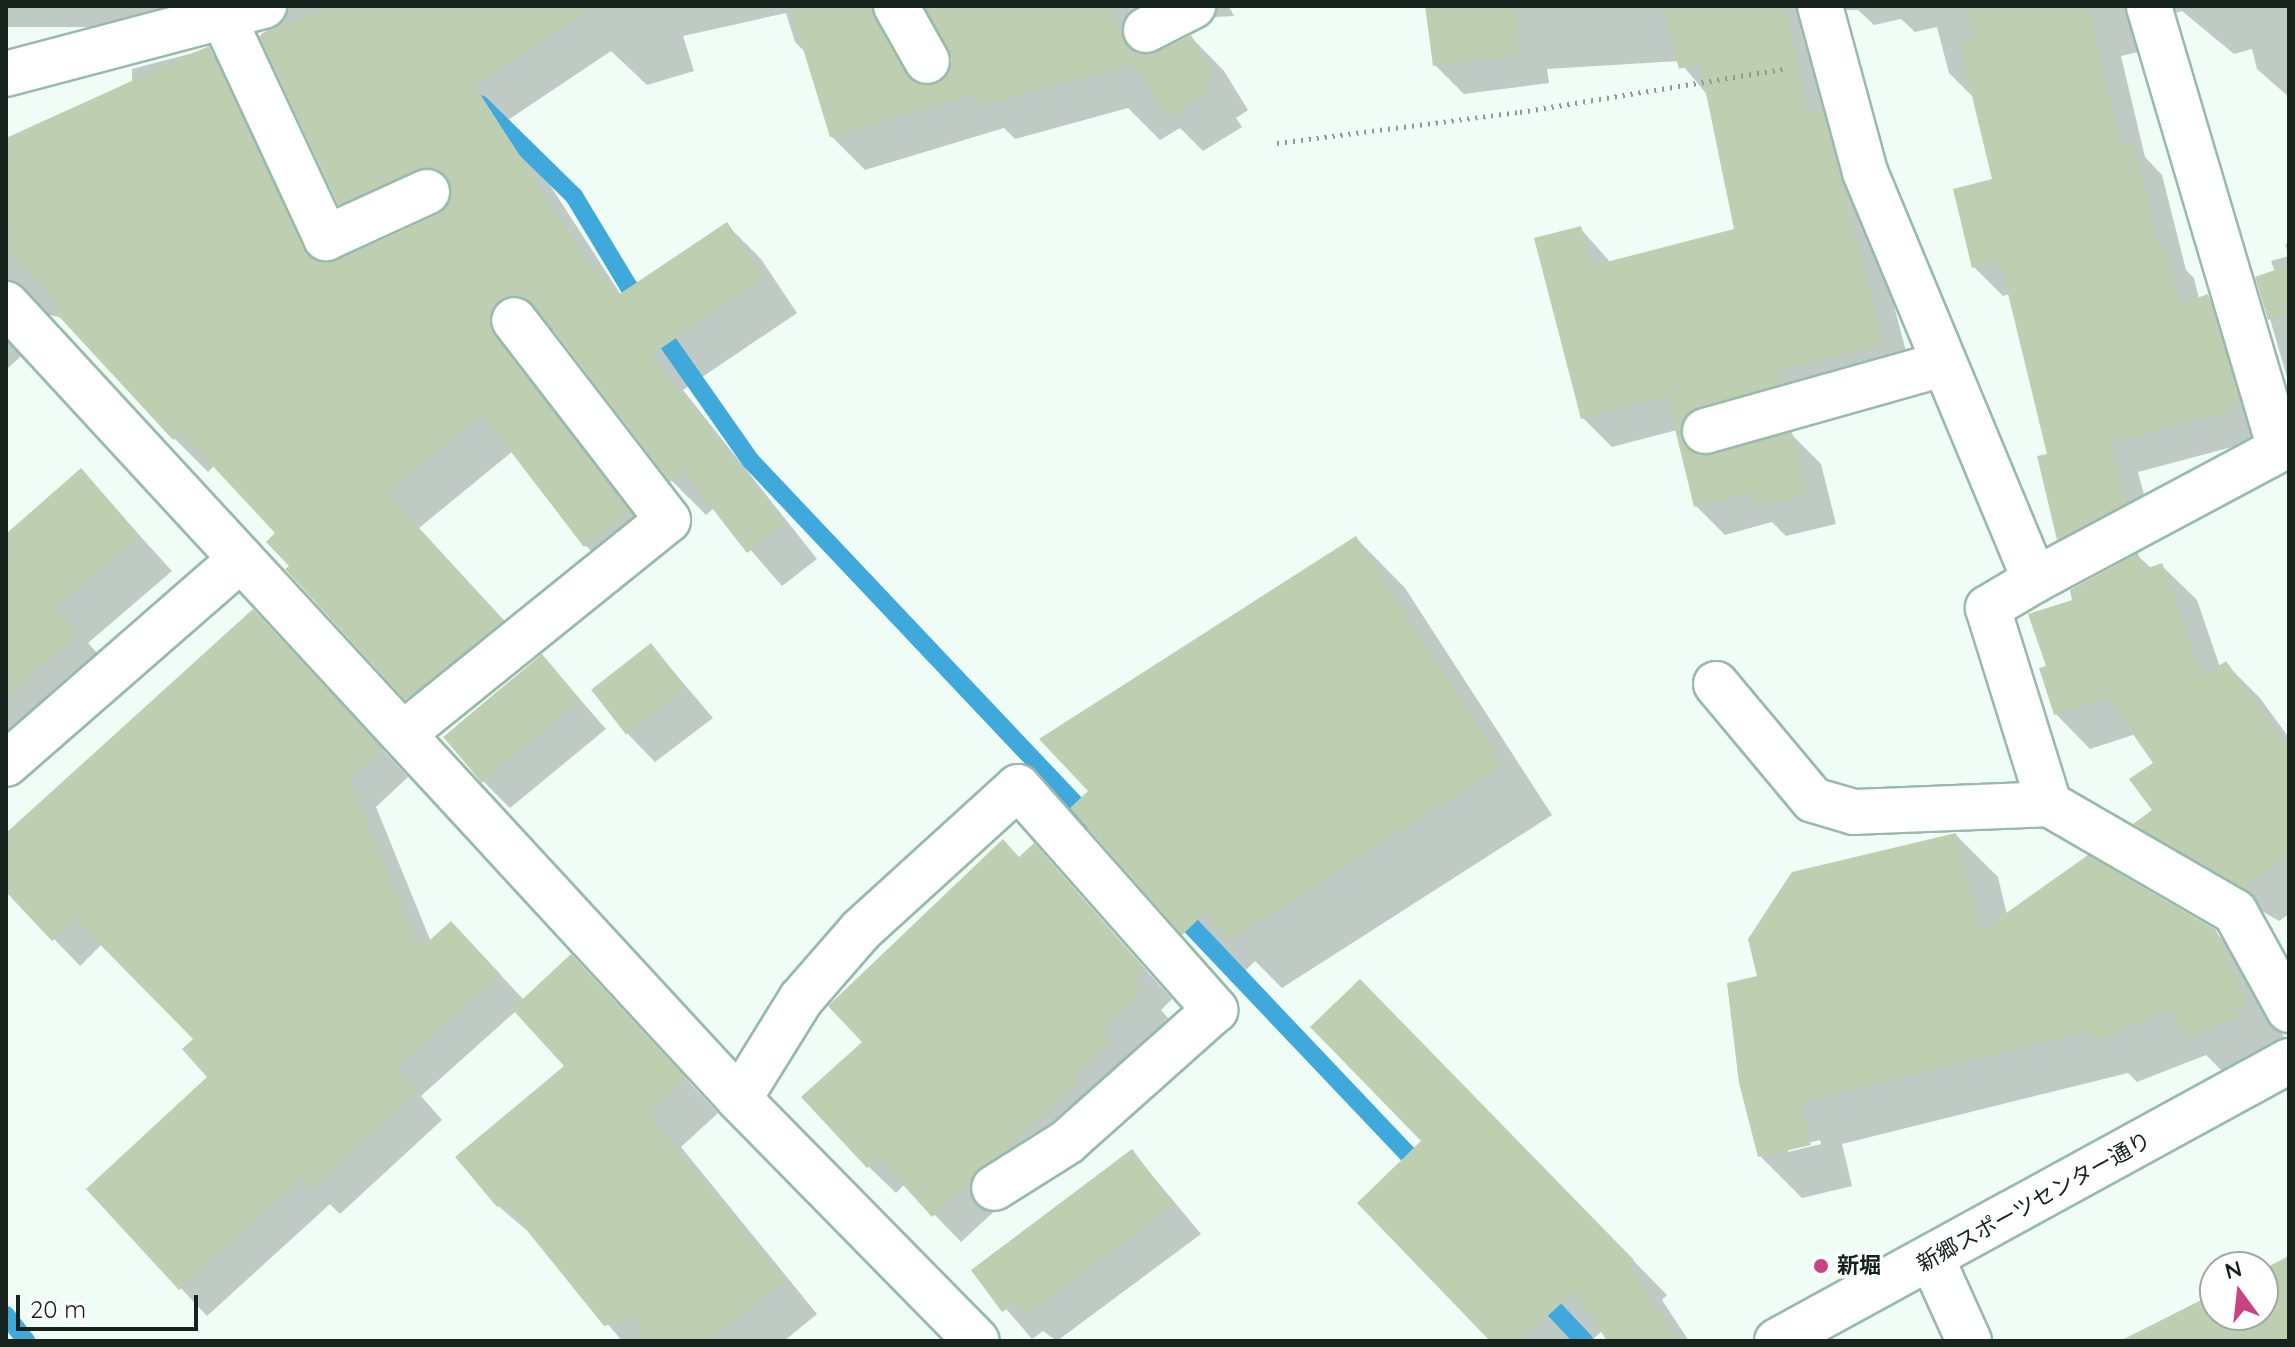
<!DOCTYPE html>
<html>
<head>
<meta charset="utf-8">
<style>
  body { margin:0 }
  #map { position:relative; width:2295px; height:1347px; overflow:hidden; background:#effdf6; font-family:Quicksand,"Noto Sans JP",sans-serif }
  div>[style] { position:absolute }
  .shadow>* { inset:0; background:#0003 }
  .stream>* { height:18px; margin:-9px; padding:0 9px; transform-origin:9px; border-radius:9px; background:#3fa9dc }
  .building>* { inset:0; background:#becfb1; transform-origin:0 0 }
  .path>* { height:5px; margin-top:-2.5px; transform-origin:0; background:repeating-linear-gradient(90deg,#8e9b95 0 2px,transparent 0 8px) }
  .roads { filter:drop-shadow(2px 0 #97baaa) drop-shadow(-2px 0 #97baaa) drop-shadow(0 2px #97baaa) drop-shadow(0 -2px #97baaa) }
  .minor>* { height:44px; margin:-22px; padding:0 22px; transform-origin:22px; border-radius:22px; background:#fff }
  .dots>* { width:22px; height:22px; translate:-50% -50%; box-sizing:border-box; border:4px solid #fff; border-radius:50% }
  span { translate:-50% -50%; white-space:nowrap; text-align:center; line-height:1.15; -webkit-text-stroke:7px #fff; paint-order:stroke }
  .street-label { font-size:22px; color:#16231d }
  .poi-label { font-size:22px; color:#16231d; font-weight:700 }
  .left { translate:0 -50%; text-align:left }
  .frame { position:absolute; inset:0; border:8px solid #16231d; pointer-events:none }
  .north { position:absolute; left:2199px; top:1251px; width:80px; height:80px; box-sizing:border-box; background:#fff; border:2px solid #a2a7a5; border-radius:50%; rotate:345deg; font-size:22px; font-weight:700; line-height:32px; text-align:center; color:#16231d }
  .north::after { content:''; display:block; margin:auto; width:28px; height:36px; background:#c94382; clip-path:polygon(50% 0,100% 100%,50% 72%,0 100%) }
  .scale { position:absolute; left:16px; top:1295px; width:182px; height:36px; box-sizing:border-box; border:4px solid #16231d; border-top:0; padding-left:10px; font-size:24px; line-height:28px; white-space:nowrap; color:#16231d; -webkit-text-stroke:6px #fff; paint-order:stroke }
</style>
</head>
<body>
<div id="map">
  <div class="shadow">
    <div style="clip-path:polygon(evenodd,6px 6px,1229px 6px,1234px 16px,1216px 17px,1163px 49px,1191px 37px,1224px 71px,1248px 110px,1236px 118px,1242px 127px,1203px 151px,1180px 128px,1160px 140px,1128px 108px,1015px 139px,1004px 128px,865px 170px,831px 136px,806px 53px,795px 42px,786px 13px,683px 36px,694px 71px,647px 85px,611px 51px,508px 120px,621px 295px,727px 225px,761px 259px,797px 313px,683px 390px,817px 559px,782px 586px,714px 508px,706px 515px,672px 481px,556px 330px,533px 333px,663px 547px,620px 579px,586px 546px,513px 451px,419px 528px,536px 655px,440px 732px,291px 566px,278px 533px,215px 465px,208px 472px,174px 438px,63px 318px,36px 312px,14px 344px,21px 356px,6px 370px,6px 140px,132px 83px,132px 69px,208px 49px,242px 83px,330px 262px,439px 216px,444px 208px,374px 238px,340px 204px,261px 34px,286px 19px,167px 48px,146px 27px,6px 27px,6px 6px,927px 16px,954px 62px,940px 85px,926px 85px,907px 54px,908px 27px,927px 16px)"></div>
    <div style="clip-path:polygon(1427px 6px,2289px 6px,2289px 97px,2257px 69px,2252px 49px,2234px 54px,2182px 11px,2159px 18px,2155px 48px,2121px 56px,2145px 157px,2162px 175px,2186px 270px,2194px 278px,2199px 299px,2207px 296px,2236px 325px,2270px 437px,2138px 472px,2154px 532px,2088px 567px,2059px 539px,2050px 455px,2010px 294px,2003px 296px,1974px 267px,1994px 180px,1975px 99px,1949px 73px,1937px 27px,1915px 32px,1901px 19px,1874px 25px,1858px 10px,1844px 10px,1830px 18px,1851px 142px,1912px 374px,1715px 443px,1713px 454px,1792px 435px,1821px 464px,1836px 524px,1786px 536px,1772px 522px,1725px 535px,1696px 506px,1677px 430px,1612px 447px,1583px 418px,1580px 228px,1611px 263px,1736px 230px,1709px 97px,1679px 61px,1547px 69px,1549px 83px,1464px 94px,1435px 65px)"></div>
    <div style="clip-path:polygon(2289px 243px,2289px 384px,2258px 278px,2275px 272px,2271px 261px,2289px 256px,2285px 244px)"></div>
    <div style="clip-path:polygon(81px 471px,172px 571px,88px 643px,111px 668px,6px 759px,6px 534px)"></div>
    <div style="clip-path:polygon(1356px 538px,1405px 588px,1552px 815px,1282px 988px,1255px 961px,1233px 983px,1073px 808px)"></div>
    <div style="clip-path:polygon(2138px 556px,2152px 569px,2162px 566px,2197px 600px,2220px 667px,2226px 664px,2260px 698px,2289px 738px,2289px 914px,2279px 921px,2170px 858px,2136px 824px,2154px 811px,2156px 763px,2136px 734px,2090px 749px,2056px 714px,2048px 668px,2074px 601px)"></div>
    <div style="clip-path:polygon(280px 638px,408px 777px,376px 807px,431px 942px,477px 950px,524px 1000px,571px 956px,718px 1113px,681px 1147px,817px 1314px,784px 1341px,622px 1341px,535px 1237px,498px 1206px,458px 1158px,567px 1066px,516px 1011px,421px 1096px,442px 1120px,340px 1214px,330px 1204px,207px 1316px,89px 1190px,210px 1077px,196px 1039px,102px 944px,80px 966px,6px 889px,6px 834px)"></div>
    <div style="clip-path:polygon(651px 645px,713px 718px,655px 762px,627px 733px)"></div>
    <div style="clip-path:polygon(542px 656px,606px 729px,510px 808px,482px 780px)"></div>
    <div style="clip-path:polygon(evenodd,1956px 835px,1998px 877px,2007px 915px,2214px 931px,2257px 974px,2288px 1047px,2228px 1077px,2206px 1055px,2137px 1082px,2128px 1073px,1842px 1144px,1852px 1186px,1802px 1198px,1760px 1156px,1760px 977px,1956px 835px,1820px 1140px,1821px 1144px,1788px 1152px,1788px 1148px,1820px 1140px)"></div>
    <div style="clip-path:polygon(1034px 846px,1172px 999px,1161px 1010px,1169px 1019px,1127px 1059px,1137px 1070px,1105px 1109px,961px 1242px,905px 1184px,896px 1193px,868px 1166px,865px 1042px)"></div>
    <div style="clip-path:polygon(1394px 1016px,1667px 1295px,1662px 1300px,1689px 1341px,1611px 1341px,1603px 1330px,1591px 1341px,1492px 1341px,1424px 1141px)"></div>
    <div style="clip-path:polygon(1132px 1151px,1201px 1234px,1057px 1341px,1043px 1331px,1032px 1339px,973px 1270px)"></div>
  </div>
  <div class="stream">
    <div style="left:480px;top:104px;width:132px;rotate:44.4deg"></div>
    <div style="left:574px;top:196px;width:106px;rotate:58.9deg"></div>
    <div style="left:629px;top:287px;width:213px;rotate:55deg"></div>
    <div style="left:751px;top:461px;width:493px;rotate:46.6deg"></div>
    <div style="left:1176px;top:910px;width:359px;rotate:46.5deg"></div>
    <div style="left:1539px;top:1293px;width:66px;rotate:46.8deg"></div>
    <div style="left:6px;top:1315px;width:33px;rotate:52deg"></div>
  </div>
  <div class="building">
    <div style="clip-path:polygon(332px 6px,594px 6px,475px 86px,594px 271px,598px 268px,618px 295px,727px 222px,765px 278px,651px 355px,785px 524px,747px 553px,684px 472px,670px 482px,534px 305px,511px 295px,498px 301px,489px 323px,494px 335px,630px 512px,584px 547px,482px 414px,387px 493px,503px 621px,405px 700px,285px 569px,289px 566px,266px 542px,275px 533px,181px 432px,173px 440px,53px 310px,59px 305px,6px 247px,6px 138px,209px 46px,311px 258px,336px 261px,438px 214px,448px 206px,450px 182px,429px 167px,338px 205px,259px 36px)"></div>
    <div style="clip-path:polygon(790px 6px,871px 6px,905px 73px,926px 86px,948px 74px,952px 60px,925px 6px,1110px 6px,1134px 56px,1157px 52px,1191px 35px,1215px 76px,1204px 83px,1209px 92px,1167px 118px,1135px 64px,979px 106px,976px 93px,830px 137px)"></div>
    <div style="clip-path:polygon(1425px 6px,1514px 6px,1521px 55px,1433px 66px)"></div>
    <div style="clip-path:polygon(1662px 6px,1784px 6px,1810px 113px,1822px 110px,1884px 345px,1777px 371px,1780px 384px,1687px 414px,1681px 438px,1700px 455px,1792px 432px,1808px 495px,1755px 508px,1751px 492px,1694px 507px,1667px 396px,1581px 419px,1534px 238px,1581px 226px,1591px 266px,1734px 229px,1700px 64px,1679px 69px)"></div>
    <div style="clip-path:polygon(1965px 6px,2088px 6px,2121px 146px,2134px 143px,2160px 249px,2166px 247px,2180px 304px,2208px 294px,2239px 400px,2233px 402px,2235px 410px,2110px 443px,2126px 503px,2057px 540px,2037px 456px,2047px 454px,2000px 261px,1972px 268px,1953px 189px,1992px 179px,1959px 42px,1974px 38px)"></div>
    <div style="clip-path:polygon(2289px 265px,2289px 313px,2268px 320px,2255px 277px)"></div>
    <div style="clip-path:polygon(81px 468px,140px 536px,56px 608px,79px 634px,6px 698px,6px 534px)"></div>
    <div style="clip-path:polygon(1356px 536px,1504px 765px,1231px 940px,1205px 913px,1182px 935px,1070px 808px,1088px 791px,1039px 739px)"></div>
    <div style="clip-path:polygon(2138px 553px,2143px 570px,2162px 563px,2203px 677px,2226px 661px,2289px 749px,2289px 855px,2243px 888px,2133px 824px,2152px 810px,2129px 779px,2153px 763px,2108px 698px,2054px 715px,2039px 668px,2046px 666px,2028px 614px,2072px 600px,2070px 590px)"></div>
    <div style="clip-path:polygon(253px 609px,383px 749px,350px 780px,420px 949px,451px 921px,501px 975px,396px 1068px,417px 1092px,312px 1189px,302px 1178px,179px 1290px,86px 1189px,207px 1077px,182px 1049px,193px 1039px,75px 919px,52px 941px,6px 892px,6px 833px)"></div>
    <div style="left:651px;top:643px;width:57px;height:76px;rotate:52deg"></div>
    <div style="left:542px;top:654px;width:60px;height:129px;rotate:50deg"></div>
    <div style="clip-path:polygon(1956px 833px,1981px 931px,2088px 855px,2216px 930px,2248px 1005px,2236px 1009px,2239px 1016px,2192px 1037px,2184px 1035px,2173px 1009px,2094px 1041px,2090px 1031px,1801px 1102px,1811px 1145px,1758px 1157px,1739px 1083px,1727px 983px,1757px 976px,1748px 939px,1792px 872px)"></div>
    <div style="clip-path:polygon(1003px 839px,1019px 857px,1034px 843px,1146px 970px,1135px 981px,1143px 991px,1101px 1030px,1111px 1042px,1074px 1075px,1079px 1081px,932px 1217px,878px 1157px,867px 1168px,801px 1097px,862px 1042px,828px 1006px)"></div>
    <div style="clip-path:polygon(571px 954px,686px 1078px,649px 1113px,785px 1280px,710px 1341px,642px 1341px,636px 1317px,604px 1326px,504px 1202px,497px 1207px,455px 1157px,564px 1066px,512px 1009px)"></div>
    <div style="clip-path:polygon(1360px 979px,1634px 1260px,1629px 1264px,1678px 1341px,1607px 1341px,1575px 1291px,1520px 1341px,1490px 1341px,1357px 1203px,1421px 1141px,1310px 1027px)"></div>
    <div style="clip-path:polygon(1132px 1149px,1174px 1205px,1025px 1316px,1016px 1303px,1002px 1312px,971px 1270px)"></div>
    <div style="clip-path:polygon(2289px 1256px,2289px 1341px,2120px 1341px,2215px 1293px,2215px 1315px,2263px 1315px,2263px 1269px)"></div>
  </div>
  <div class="path">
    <div style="left:1277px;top:143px;width:245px;rotate:-7.3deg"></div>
    <div style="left:1520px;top:112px;width:266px;rotate:-9.3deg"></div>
  </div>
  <div class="roads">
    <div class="minor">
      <div style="left:896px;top:6px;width:63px;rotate:60.6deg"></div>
      <div style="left:1820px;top:6px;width:172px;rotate:74.8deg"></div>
      <div style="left:1865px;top:172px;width:442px;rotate:67.4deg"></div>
      <div style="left:2035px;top:580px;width:278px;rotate:-28.1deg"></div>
      <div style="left:2280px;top:449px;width:462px;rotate:-106.5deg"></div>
      <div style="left:223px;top:17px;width:244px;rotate:65deg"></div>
      <div style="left:326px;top:238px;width:111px;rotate:-24.5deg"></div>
      <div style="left:1146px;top:30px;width:53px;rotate:-27.1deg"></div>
      <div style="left:6px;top:74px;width:267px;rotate:-14.8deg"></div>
      <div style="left:6px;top:304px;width:1081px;rotate:47.32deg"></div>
      <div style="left:739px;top:1099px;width:339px;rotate:45.5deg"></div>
      <div style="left:1705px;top:431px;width:248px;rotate:-15.7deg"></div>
      <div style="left:2035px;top:580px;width:55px;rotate:149.2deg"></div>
      <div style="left:1988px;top:608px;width:205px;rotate:72.7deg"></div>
      <div style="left:1716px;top:684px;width:151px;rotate:50.1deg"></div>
      <div style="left:1813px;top:800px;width:43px;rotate:16.3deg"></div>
      <div style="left:1854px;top:812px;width:195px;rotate:-2.3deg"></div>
      <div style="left:2049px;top:804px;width:215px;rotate:30.1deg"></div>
      <div style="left:2235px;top:912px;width:112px;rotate:61.1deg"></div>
      <div style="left:404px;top:733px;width:339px;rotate:-38.9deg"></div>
      <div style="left:668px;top:520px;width:252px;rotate:-127.6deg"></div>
      <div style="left:6px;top:764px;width:312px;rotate:-41.1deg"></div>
      <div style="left:739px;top:1099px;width:118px;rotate:-58.2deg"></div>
      <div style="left:801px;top:999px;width:91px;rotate:-49deg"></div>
      <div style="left:861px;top:930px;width:212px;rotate:-42.3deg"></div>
      <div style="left:1018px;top:787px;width:298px;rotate:48.5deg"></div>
      <div style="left:1215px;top:1010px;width:198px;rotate:138.3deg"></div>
      <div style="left:1067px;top:1142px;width:86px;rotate:147.8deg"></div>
      <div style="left:1932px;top:1259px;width:90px;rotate:65.7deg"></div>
      <div style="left:1777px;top:1341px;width:584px;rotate:-28.67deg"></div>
    </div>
  </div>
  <div class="dots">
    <div style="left:1821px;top:1266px;background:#c94382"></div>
  </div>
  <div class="street-label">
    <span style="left:2034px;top:1202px;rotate:-29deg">新郷スポーツセンター通り</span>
  </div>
  <div class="poi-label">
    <span class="left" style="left:1837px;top:1266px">新堀</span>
  </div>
  <div class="frame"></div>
  <div class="north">N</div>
  <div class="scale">20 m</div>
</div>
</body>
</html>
